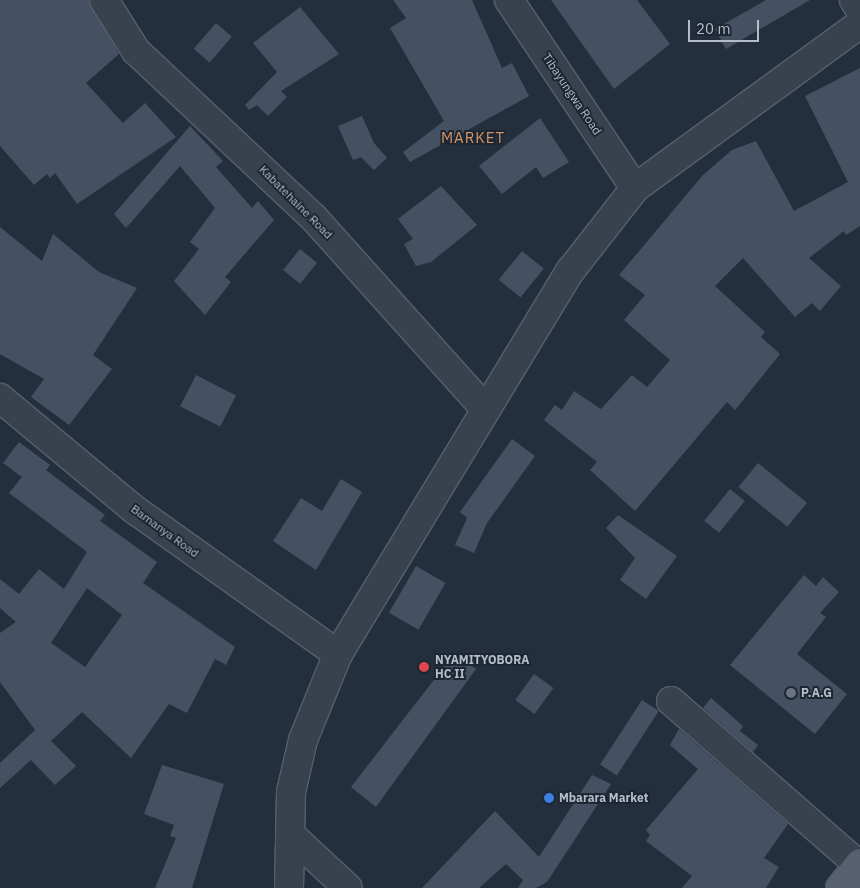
<!DOCTYPE html>
<html>
<head>
<meta charset="utf-8">
<style>
  body { margin:0 }
  #map { position:relative; width:860px; height:888px; overflow:hidden; background:#242f3e; font-family:"IBM Plex Sans",sans-serif }
  div>[style] { position:absolute }
  .building>* { inset:0; background:#455162; transform-origin:0 0 }
  .roads { filter:drop-shadow(1px 0 #565f6c) drop-shadow(-1px 0 #565f6c) drop-shadow(0 1px #565f6c) drop-shadow(0 -1px #565f6c) }
  .minor>* { height:28px; margin:-14px; padding:0 14px; transform-origin:14px; border-radius:14px; background:#38414e }
  .major>* { height:28px; margin:-14px; padding:0 14px; transform-origin:14px; border-radius:14px; background:#56606e }
  .dots>* { width:14px; height:14px; translate:-50% -50%; box-sizing:border-box; border:2px solid #1d2633; border-radius:50% }
  span { translate:-50% -50%; white-space:nowrap; text-align:center; line-height:1.15; -webkit-text-stroke:4px #1d2633; paint-order:stroke }
  .street-label { font-size:12px; color:#b4bcc9 }
  .poi-label { font-size:12px; color:#b4bcc9; font-weight:700 }
  .left { translate:0 -50%; text-align:left }
  .quarter-label { font-size:15px; color:#d59563; letter-spacing:1px }
  .scale { position:absolute; left:688px; top:20px; width:71px; height:22px; box-sizing:border-box; border:2px solid #b4bcc9; border-top:0; padding-left:6px; font-size:15px; line-height:18px; white-space:nowrap; color:#b4bcc9; -webkit-text-stroke:4px #1d2633; paint-order:stroke }
</style>
</head>
<body>
<div id="map">
  <div class="building">
    <div style="clip-path:polygon(0 0,88px 0,119px 54px,86px 83px,123px 123px,145px 103px,176px 137px,77px 204px,55px 173px,50px 178px,47px 174px,34px 185px,0 146px)"></div>
    <div style="clip-path:polygon(393px 0,472px 0,502px 68px,512px 63px,529px 96px,410px 162px,403px 152px,444px 121px,390px 28px,406px 18px)"></div>
    <div style="clip-path:polygon(551px 0,637px 0,670px 44px,614px 89px)"></div>
    <div style="clip-path:polygon(766px 0,810px 0,726px 49px,715px 29px)"></div>
    <div style="clip-path:polygon(300px 7px,339px 54px,281px 91px,287px 97px,268px 116px,257px 105px,249px 110px,245px 105px,277px 72px,253px 43px)"></div>
    <div style="left:216px;top:23px;width:21px;height:34px;rotate:41deg"></div>
    <div style="clip-path:polygon(860px 68px,860px 226px,846px 235px,844px 231px,809px 258px,841px 286px,820px 311px,812px 303px,795px 317px,743px 258px,715px 286px,765px 332px,761px 337px,780px 354px,735px 410px,727px 402px,635px 511px,590px 470px,597px 462px,544px 420px,555px 405px,562px 410px,574px 391px,601px 409px,632px 375px,647px 387px,670px 360px,624px 320px,645px 295px,619px 275px,703px 175px,732px 150px,756px 141px,794px 211px,848px 182px,805px 96px)"></div>
    <div style="clip-path:polygon(362px 116px,374px 143px,387px 158px,374px 170px,361px 157px,353px 160px,338px 126px)"></div>
    <div style="clip-path:polygon(540px 118px,569px 162px,543px 178px,536px 167px,502px 194px,479px 166px)"></div>
    <div style="clip-path:polygon(190px 126px,223px 161px,216px 167px,252px 208px,258px 201px,274px 220px,225px 277px,231px 282px,205px 315px,174px 281px,199px 249px,190px 242px,215px 208px,180px 166px,126px 228px,114px 214px)"></div>
    <div style="clip-path:polygon(441px 186px,477px 225px,431px 262px,416px 266px,404px 244px,413px 239px,398px 219px)"></div>
    <div style="clip-path:polygon(0 227px,42px 261px,53px 234px,99px 272px,137px 288px,93px 355px,112px 369px,69px 425px,31px 397px,44px 379px,0 354px)"></div>
    <div style="left:300px;top:249px;width:22px;height:27px;rotate:39deg"></div>
    <div style="left:522px;top:251px;width:28px;height:37px;rotate:39deg"></div>
    <div style="left:196px;top:375px;width:45px;height:35px;rotate:27deg"></div>
    <div style="clip-path:polygon(512px 439px,535px 456px,487px 523px,474px 553px,455px 545px,467px 518px,460px 512px)"></div>
    <div style="clip-path:polygon(evenodd,19px 442px,50px 465px,46px 470px,105px 515px,100px 521px,157px 562px,143px 583px,235px 647px,226px 665px,215px 659px,187px 713px,169px 704px,131px 758px,82px 712px,51px 741px,76px 766px,55px 785px,31px 760px,0 788px,0 763px,35px 730px,0 682px,0 633px,16px 622px,0 608px,0 579px,19px 594px,39px 569px,64px 589px,87px 552px,9px 493px,22px 477px,3px 463px,19px 442px,87px 588px,122px 615px,85px 667px,51px 643px,87px 588px)"></div>
    <div style="left:758px;top:463px;width:63px;height:31px;rotate:39deg"></div>
    <div style="clip-path:polygon(341px 479px,362px 492px,316px 570px,273px 541px,301px 498px,322px 511px)"></div>
    <div style="left:730px;top:489px;width:19px;height:41px;rotate:39deg"></div>
    <div style="clip-path:polygon(618px 515px,677px 556px,646px 599px,620px 580px,635px 558px,606px 528px)"></div>
    <div style="left:416px;top:566px;width:34px;height:54px;rotate:30deg"></div>
    <div style="clip-path:polygon(804px 575px,816px 586px,823px 577px,839px 592px,820px 613px,826px 617px,797px 654px,847px 694px,815px 734px,730px 665px)"></div>
    <div style="clip-path:polygon(454px 654px,476px 669px,376px 807px,351px 787px)"></div>
    <div style="left:534px;top:674px;width:24px;height:32px;rotate:36deg"></div>
    <div style="clip-path:polygon(711px 698px,743px 726px,740px 731px,758px 745px,753px 752px,703px 708px)"></div>
    <div style="left:642px;top:700px;width:20px;height:77px;rotate:33deg"></div>
    <div style="clip-path:polygon(679px 729px,788px 824px,764px 858px,779px 867px,766px 888px,682px 888px,692px 876px,646px 841px,650px 835px,646px 830px,698px 769px,670px 745px)"></div>
    <div style="clip-path:polygon(162px 765px,224px 784px,192px 888px,155px 888px,176px 838px,170px 836px,174px 825px,144px 814px)"></div>
    <div style="clip-path:polygon(592px 775px,611px 784px,547px 882px,536px 888px,518px 888px,523px 880px,506px 864px,479px 888px,422px 888px,495px 811px,539px 857px)"></div>
  </div>
  <div class="roads">
    <div class="minor">
      <div style="left:104px;top:0;width:60px;rotate:57.9deg"></div>
      <div style="left:136px;top:51px;width:243px;rotate:43.2deg"></div>
      <div style="left:313px;top:217px;width:258px;rotate:48.1deg"></div>
      <div style="left:509px;top:0;width:226px;rotate:56.2deg"></div>
      <div style="left:854px;top:0;width:12px;rotate:59deg"></div>
      <div style="left:0;top:398px;width:175px;rotate:39.7deg"></div>
      <div style="left:135px;top:510px;width:249px;rotate:35.4deg"></div>
      <div style="left:671px;top:701px;width:249px;rotate:41.1deg"></div>
      <div style="left:292px;top:836px;width:76px;rotate:42.9deg"></div>
      <div style="left:289px;top:888px;width:96px;rotate:-88.8deg"></div>
      <div style="left:291px;top:792px;width:53px;rotate:-77deg"></div>
      <div style="left:303px;top:740px;width:93px;rotate:-67.9deg"></div>
      <div style="left:338px;top:654px;width:449px;rotate:-58.8deg"></div>
      <div style="left:571px;top:270px;width:104px;rotate:-52deg"></div>
      <div style="left:635px;top:188px;width:278px;rotate:-36.1deg"></div>
    </div>
    <div class="major">
      <div style="left:840px;top:888px;width:32px;rotate:-51deg"></div>
    </div>
  </div>
  <div class="dots">
    <div style="left:424px;top:667px;background:#e0444e"></div>
    <div style="left:791px;top:693px;background:#6b7280"></div>
    <div style="left:549px;top:798px;background:#3f7fe0"></div>
  </div>
  <div class="street-label">
    <span style="left:572px;top:94px;rotate:56deg">Tibayungwa Road</span>
    <span style="left:296px;top:202px;rotate:45deg">Kabatehaine Road</span>
    <span style="left:165px;top:531px;rotate:36deg">Bamanya Road</span>
  </div>
  <div class="poi-label">
    <span class="left" style="left:435px;top:667px">NYAMITYOBORA<br>HC II</span>
    <span class="left" style="left:801px;top:693px">P.A.G</span>
    <span class="left" style="left:559px;top:798px">Mbarara Market</span>
  </div>
  <div class="quarter-label">
    <span style="left:473px;top:138px">MARKET</span>
  </div>
  <div class="scale">20 m</div>
</div>
</body>
</html>
